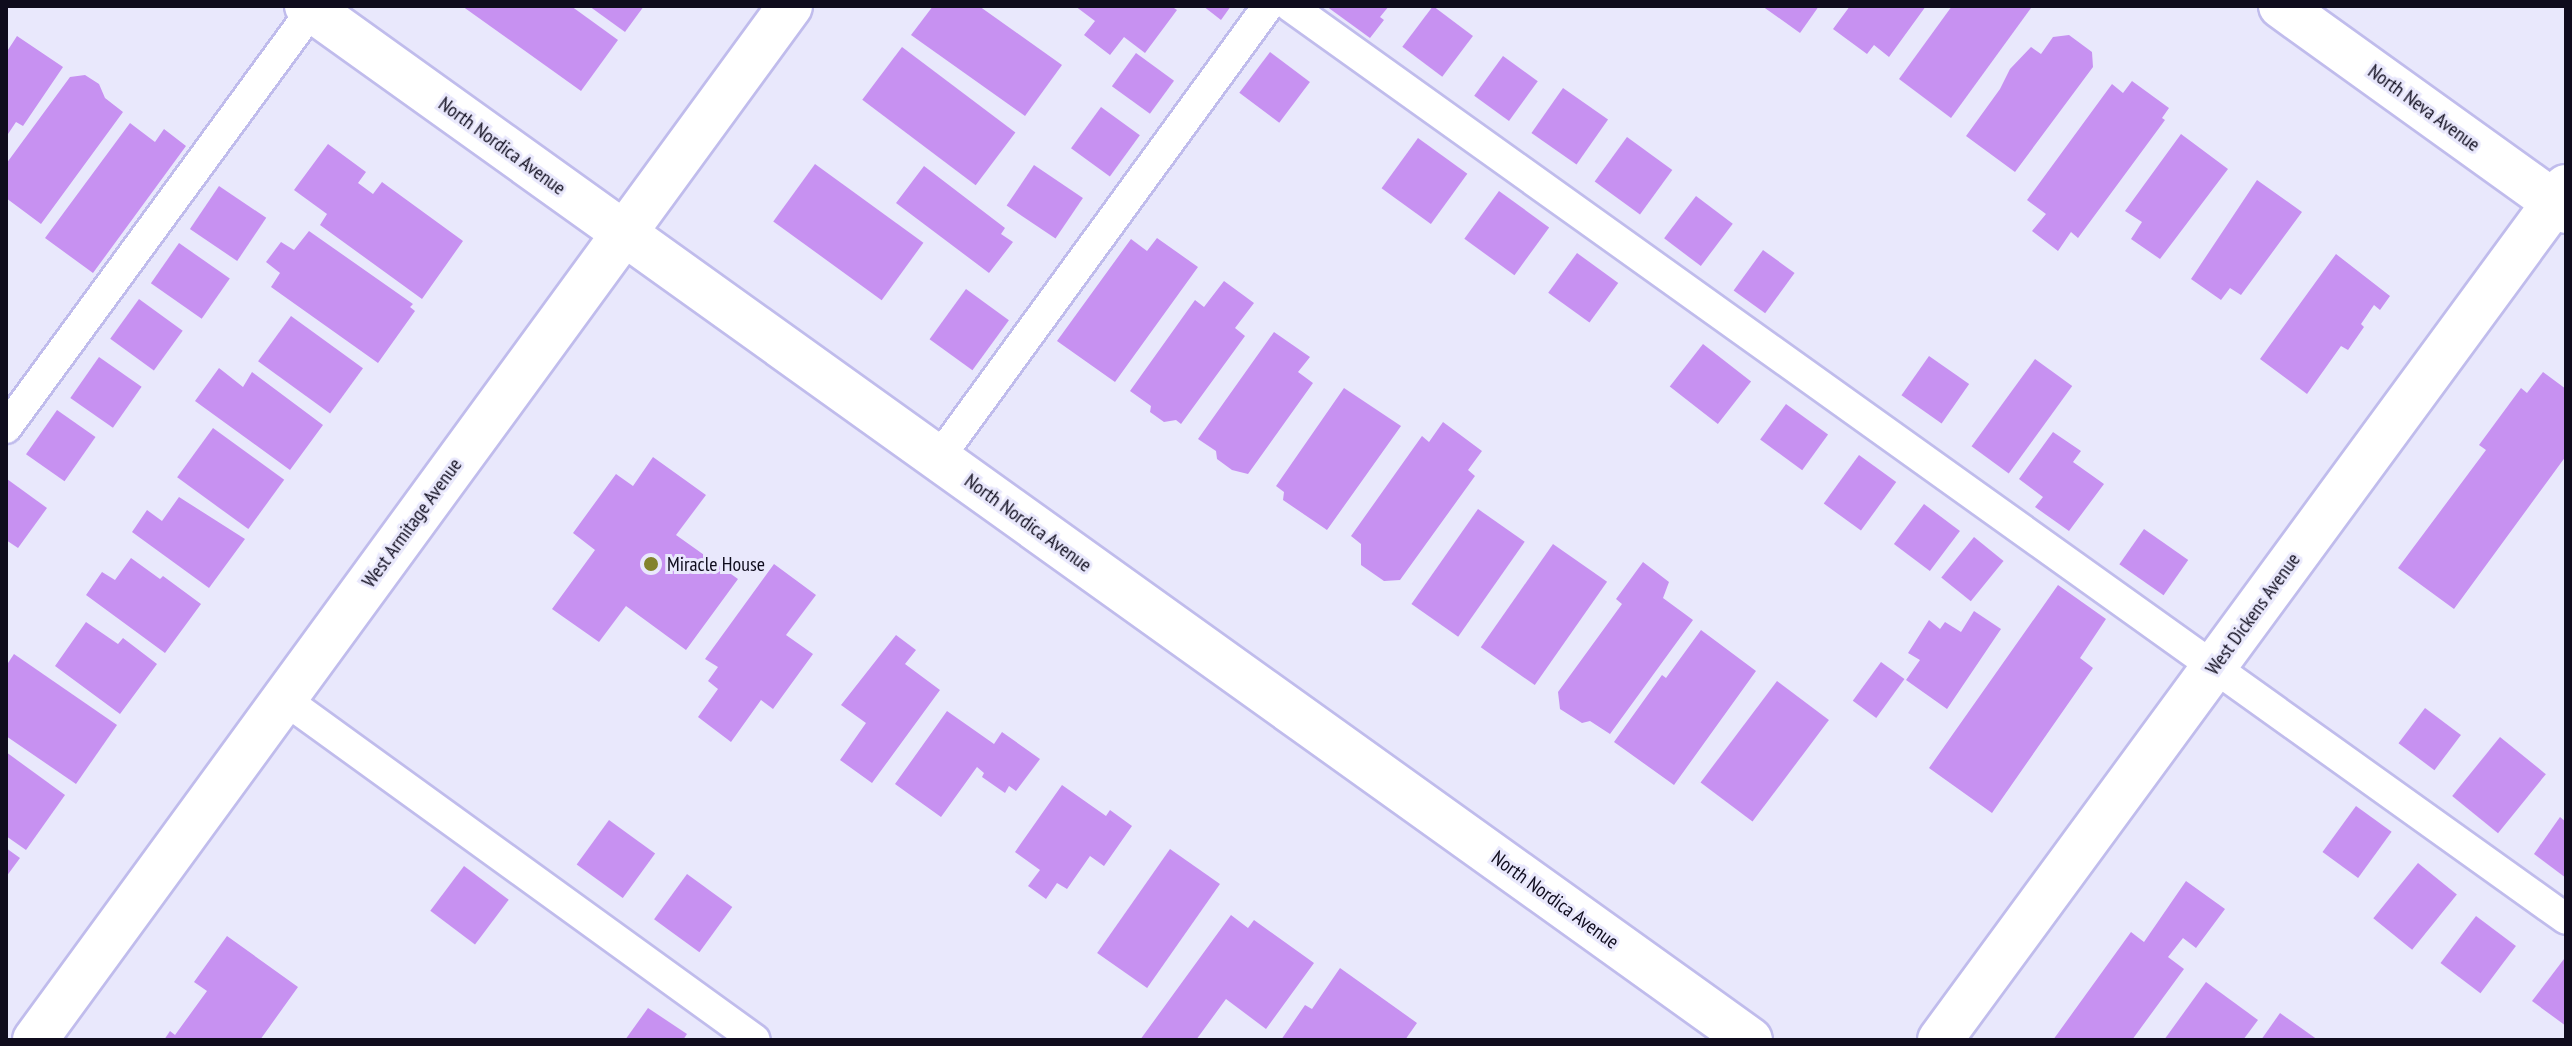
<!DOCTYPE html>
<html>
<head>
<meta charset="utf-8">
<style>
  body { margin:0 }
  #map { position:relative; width:2572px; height:1046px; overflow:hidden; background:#e9e8fc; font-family:"PT Sans Narrow",sans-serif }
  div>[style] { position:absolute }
  .building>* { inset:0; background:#c791f1; transform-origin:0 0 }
  .roads { filter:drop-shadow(2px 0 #c0bcec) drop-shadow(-2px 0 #c0bcec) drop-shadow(0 2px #c0bcec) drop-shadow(0 -2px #c0bcec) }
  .service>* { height:30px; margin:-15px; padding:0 15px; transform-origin:15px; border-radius:15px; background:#fff }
  .minor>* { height:44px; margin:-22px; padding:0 22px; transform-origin:22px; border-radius:22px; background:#fff }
  .dots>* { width:22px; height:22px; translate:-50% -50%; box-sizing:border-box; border:4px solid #e9e8fc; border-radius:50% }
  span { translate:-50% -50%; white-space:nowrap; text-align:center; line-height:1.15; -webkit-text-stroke:6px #e9e8fc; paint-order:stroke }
  .street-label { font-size:20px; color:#0f0c1d }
  .poi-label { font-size:20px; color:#0f0c1d }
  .left { translate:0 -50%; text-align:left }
  .frame { position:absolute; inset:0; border:8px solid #0f0c1d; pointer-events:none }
</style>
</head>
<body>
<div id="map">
  <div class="building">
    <div style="clip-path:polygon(462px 6px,571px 6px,618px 40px,581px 91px)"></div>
    <div style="clip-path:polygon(589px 6px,644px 6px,625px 32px)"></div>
    <div style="clip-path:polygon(933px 6px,979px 6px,1062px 65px,1025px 116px,911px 35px)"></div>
    <div style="clip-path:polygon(1075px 6px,1171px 6px,1177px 10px,1145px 53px,1124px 37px,1110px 55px,1084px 35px,1095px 21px)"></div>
    <div style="clip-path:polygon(1203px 6px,1231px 6px,1221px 20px)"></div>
    <div style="clip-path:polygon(1326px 6px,1389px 6px,1380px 17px,1384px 20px,1370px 38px)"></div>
    <div style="left:1433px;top:6px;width:50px;height:51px;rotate:37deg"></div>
    <div style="clip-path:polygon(1762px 6px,1819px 6px,1800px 33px)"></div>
    <div style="clip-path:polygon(1850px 6px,1926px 6px,1889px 57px,1874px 45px,1867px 54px,1833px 29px)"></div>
    <div style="clip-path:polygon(1952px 6px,2031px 8px,1951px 118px,1899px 79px)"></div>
    <div style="clip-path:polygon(2069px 35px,2092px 52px,2093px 67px,2015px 172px,1966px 136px,2000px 89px,2010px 69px,2031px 47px,2041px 54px,2053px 37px)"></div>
    <div style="clip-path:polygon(17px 36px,63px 67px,23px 126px,16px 122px,6px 137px,6px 53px)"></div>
    <div style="left:902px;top:47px;width:142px;height:66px;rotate:37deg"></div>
    <div style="left:1270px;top:52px;width:50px;height:51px;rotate:37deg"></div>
    <div style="left:1136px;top:53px;width:47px;height:41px;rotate:36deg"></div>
    <div style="left:1503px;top:56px;width:43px;height:49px;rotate:36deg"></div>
    <div style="clip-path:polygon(85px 75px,99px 84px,105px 98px,123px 112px,41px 224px,6px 198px,6px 164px,70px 77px)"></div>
    <div style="clip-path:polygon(2132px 81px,2169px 108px,2162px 118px,2165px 120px,2078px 238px,2071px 232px,2058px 251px,2032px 231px,2046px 214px,2027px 200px,2112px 84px,2123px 93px)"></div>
    <div style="left:1563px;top:88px;width:55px;height:55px;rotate:35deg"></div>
    <div style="left:1101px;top:107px;width:48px;height:51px;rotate:36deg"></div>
    <div style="clip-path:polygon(130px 123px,155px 142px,164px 129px,186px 146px,93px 273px,45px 238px)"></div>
    <div style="clip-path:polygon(2181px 134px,2228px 169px,2160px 259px,2131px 239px,2142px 222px,2125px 211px)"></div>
    <div style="left:1627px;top:137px;width:56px;height:55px;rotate:36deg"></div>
    <div style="left:1418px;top:138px;width:61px;height:62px;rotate:36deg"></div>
    <div style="clip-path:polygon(328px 144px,366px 172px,358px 183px,373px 194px,382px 182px,463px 241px,422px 299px,320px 225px,327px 214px,294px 190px)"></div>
    <div style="left:815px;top:164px;width:134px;height:71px;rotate:36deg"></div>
    <div style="left:1034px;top:165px;width:59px;height:49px;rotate:34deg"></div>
    <div style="clip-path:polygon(924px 166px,1005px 228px,1001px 234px,1013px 242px,989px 273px,896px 203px)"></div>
    <div style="clip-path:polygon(2257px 180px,2302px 212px,2241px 295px,2230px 288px,2221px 300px,2191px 279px)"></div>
    <div style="left:219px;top:186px;width:57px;height:52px;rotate:34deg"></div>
    <div style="left:1499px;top:191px;width:62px;height:59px;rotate:36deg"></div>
    <div style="left:1696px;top:196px;width:46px;height:53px;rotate:37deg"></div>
    <div style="clip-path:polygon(309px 231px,413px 304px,410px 307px,415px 311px,378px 363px,271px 287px,280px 273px,266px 262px,281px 242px,294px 250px)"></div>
    <div style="clip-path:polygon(1157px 238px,1198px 267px,1115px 382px,1057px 341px,1131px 239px,1147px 251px)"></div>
    <div style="left:179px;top:243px;width:62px;height:49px;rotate:35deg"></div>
    <div style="left:1763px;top:250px;width:39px;height:50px;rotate:36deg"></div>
    <div style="left:1577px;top:253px;width:51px;height:49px;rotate:36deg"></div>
    <div style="clip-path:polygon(2336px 254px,2390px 296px,2380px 310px,2374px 305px,2361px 324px,2364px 327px,2348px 350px,2341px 346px,2307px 394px,2260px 359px)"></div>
    <div style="clip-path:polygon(1224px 281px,1254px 303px,1235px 328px,1245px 336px,1181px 424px,1176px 420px,1164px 422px,1150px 412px,1151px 406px,1130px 391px,1195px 300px,1204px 307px)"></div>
    <div style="left:966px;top:289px;width:53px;height:62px;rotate:36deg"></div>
    <div style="left:139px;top:299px;width:54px;height:49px;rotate:36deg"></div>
    <div style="left:291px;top:316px;width:89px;height:56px;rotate:36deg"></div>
    <div style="clip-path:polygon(1274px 332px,1310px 357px,1298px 372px,1313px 383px,1248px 474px,1232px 470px,1217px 459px,1216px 451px,1198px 439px)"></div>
    <div style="left:1703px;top:344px;width:61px;height:54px;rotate:38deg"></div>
    <div style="left:1929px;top:356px;width:49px;height:48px;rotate:35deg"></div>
    <div style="left:99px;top:357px;width:52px;height:50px;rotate:35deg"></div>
    <div style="left:2035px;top:359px;width:46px;height:108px;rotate:36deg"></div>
    <div style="clip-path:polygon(219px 368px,243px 387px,252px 372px,323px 425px,290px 470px,195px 401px)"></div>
    <div style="clip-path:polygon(2543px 372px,2566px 389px,2566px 456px,2454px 609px,2398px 568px,2486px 450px,2479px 445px,2521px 388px,2527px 393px)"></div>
    <div style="clip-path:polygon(1344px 388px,1401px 426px,1327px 530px,1283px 500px,1284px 492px,1276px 486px)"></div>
    <div style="left:1786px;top:404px;width:52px;height:44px;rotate:36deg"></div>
    <div style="left:57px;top:410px;width:47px;height:54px;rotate:35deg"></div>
    <div style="clip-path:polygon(1443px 422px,1482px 451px,1468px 470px,1475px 476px,1400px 580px,1384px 581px,1361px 565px,1361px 544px,1351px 536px,1422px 436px,1429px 442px)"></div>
    <div style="left:213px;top:428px;width:88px;height:61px;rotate:36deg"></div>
    <div style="clip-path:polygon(2053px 432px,2081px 451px,2073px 462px,2104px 484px,2069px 531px,2035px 507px,2043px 497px,2019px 479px)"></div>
    <div style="left:1859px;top:455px;width:46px;height:60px;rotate:36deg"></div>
    <div style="clip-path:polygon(653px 457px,706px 495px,676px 535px,738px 579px,686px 650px,626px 606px,599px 642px,552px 609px,595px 550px,573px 533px,616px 474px,633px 486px)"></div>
    <div style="clip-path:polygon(7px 479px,47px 508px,18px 548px,6px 540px)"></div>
    <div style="clip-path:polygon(179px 497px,245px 539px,209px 588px,132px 532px,147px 510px,162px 521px)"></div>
    <div style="left:1924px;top:504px;width:45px;height:50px;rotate:37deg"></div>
    <div style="left:1478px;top:509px;width:57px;height:116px;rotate:35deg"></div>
    <div style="left:2144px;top:529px;width:54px;height:43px;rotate:35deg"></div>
    <div style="left:1974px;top:537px;width:38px;height:52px;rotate:39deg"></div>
    <div style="left:1553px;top:544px;width:66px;height:126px;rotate:35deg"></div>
    <div style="clip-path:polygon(131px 558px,160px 579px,163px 576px,201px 604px,165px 653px,86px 595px,102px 572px,115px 580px)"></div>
    <div style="clip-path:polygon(1643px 562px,1669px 582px,1663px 598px,1693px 620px,1610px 734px,1590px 721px,1582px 723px,1560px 709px,1558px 692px,1622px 604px,1616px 599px)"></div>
    <div style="clip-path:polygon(774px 564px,816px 595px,786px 635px,813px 654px,773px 709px,761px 700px,731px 742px,698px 717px,718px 689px,708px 681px,718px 667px,705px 659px)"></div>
    <div style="clip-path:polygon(2058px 585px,2106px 619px,2080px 658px,2093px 668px,1992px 813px,1929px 768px)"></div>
    <div style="clip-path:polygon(1974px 611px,2001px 629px,1947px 709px,1906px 680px,1920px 660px,1908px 653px,1929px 620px,1940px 629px,1945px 622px,1961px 632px)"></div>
    <div style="clip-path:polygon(86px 622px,118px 644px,123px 638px,157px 664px,120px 714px,55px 666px)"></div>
    <div style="clip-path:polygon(1701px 630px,1756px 671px,1674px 785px,1614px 742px,1662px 675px,1666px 678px)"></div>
    <div style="clip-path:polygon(896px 635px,916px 650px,905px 664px,940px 690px,872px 783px,840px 760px,866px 723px,841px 705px)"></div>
    <div style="clip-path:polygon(14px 654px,117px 725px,76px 784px,6px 736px,6px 666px)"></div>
    <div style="left:1881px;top:662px;width:29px;height:48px;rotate:36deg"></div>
    <div style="left:1777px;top:681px;width:65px;height:127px;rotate:37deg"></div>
    <div style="left:2425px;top:708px;width:45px;height:44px;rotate:37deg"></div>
    <div style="clip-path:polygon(947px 711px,994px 744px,1002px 732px,1040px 759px,1016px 791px,1009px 786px,1005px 793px,982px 777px,984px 773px,977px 767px,941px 817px,895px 784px)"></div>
    <div style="left:2500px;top:737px;width:59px;height:76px;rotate:39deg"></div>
    <div style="clip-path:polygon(6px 752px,65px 795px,26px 850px,6px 836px)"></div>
    <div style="clip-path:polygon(1062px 785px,1106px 816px,1110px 810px,1132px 826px,1104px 866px,1090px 856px,1067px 889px,1057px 883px,1046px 899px,1028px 886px,1040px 870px,1015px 852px)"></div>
    <div style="left:2356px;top:806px;width:44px;height:57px;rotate:36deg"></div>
    <div style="clip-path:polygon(2560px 817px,2566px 822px,2566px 878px,2534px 854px)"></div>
    <div style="left:609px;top:820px;width:57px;height:55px;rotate:36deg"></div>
    <div style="clip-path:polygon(6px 848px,20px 858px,6px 877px)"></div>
    <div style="left:1170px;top:849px;width:61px;height:127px;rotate:35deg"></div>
    <div style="left:2418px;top:863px;width:50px;height:71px;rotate:39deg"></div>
    <div style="left:464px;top:866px;width:56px;height:56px;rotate:37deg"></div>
    <div style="left:687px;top:874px;width:56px;height:56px;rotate:36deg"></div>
    <div style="clip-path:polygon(2186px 881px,2225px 909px,2196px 948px,2183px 938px,2168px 957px,2184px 969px,2132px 1040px,2053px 1040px,2131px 932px,2144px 942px)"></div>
    <div style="clip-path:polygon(1231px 915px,1248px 928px,1254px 920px,1314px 963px,1266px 1029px,1226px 999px,1196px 1040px,1140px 1040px)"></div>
    <div style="left:2476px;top:916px;width:50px;height:59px;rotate:37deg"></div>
    <div style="clip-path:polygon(227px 936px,298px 987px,260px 1040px,164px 1040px,170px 1031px,175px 1035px,207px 991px,194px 982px)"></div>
    <div style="clip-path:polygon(2564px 959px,2566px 960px,2566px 1026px,2532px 1001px)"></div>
    <div style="clip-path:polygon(1340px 968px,1417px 1023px,1405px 1040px,1281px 1040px,1305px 1005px,1312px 1009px)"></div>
    <div style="clip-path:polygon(2206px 982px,2258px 1020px,2243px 1040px,2164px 1040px)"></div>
    <div style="clip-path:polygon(648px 1008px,687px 1034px,683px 1040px,625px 1040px)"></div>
    <div style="clip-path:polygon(2280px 1013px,2318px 1040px,2261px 1040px)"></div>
  </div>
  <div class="roads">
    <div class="service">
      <div style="left:1290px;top:6px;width:1569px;rotate:35.58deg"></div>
      <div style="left:6px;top:428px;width:523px;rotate:-53.79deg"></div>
      <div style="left:938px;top:459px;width:560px;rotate:-53.93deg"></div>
      <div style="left:284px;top:699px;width:581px;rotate:35.9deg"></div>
    </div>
    <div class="minor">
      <div style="left:307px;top:6px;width:1775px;rotate:35.62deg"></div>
      <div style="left:2281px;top:6px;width:351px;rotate:35.7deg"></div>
      <div style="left:35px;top:1040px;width:1280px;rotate:-53.86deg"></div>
      <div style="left:1940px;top:1040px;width:1058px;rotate:-53.73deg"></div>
    </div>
  </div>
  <div class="dots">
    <div style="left:651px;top:564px;background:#83832c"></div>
  </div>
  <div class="street-label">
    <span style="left:2424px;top:108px;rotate:36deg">North Neva Avenue</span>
    <span style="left:502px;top:146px;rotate:36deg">North Nordica Avenue</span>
    <span style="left:412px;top:523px;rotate:-54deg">West Armitage Avenue</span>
    <span style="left:1028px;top:523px;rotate:36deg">North Nordica Avenue</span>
    <span style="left:2253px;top:614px;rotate:-54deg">West Dickens Avenue</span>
    <span style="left:1555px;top:900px;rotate:36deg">North Nordica Avenue</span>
  </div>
  <div class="poi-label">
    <span class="left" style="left:667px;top:564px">Miracle House</span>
  </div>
  <div class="frame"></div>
</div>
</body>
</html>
